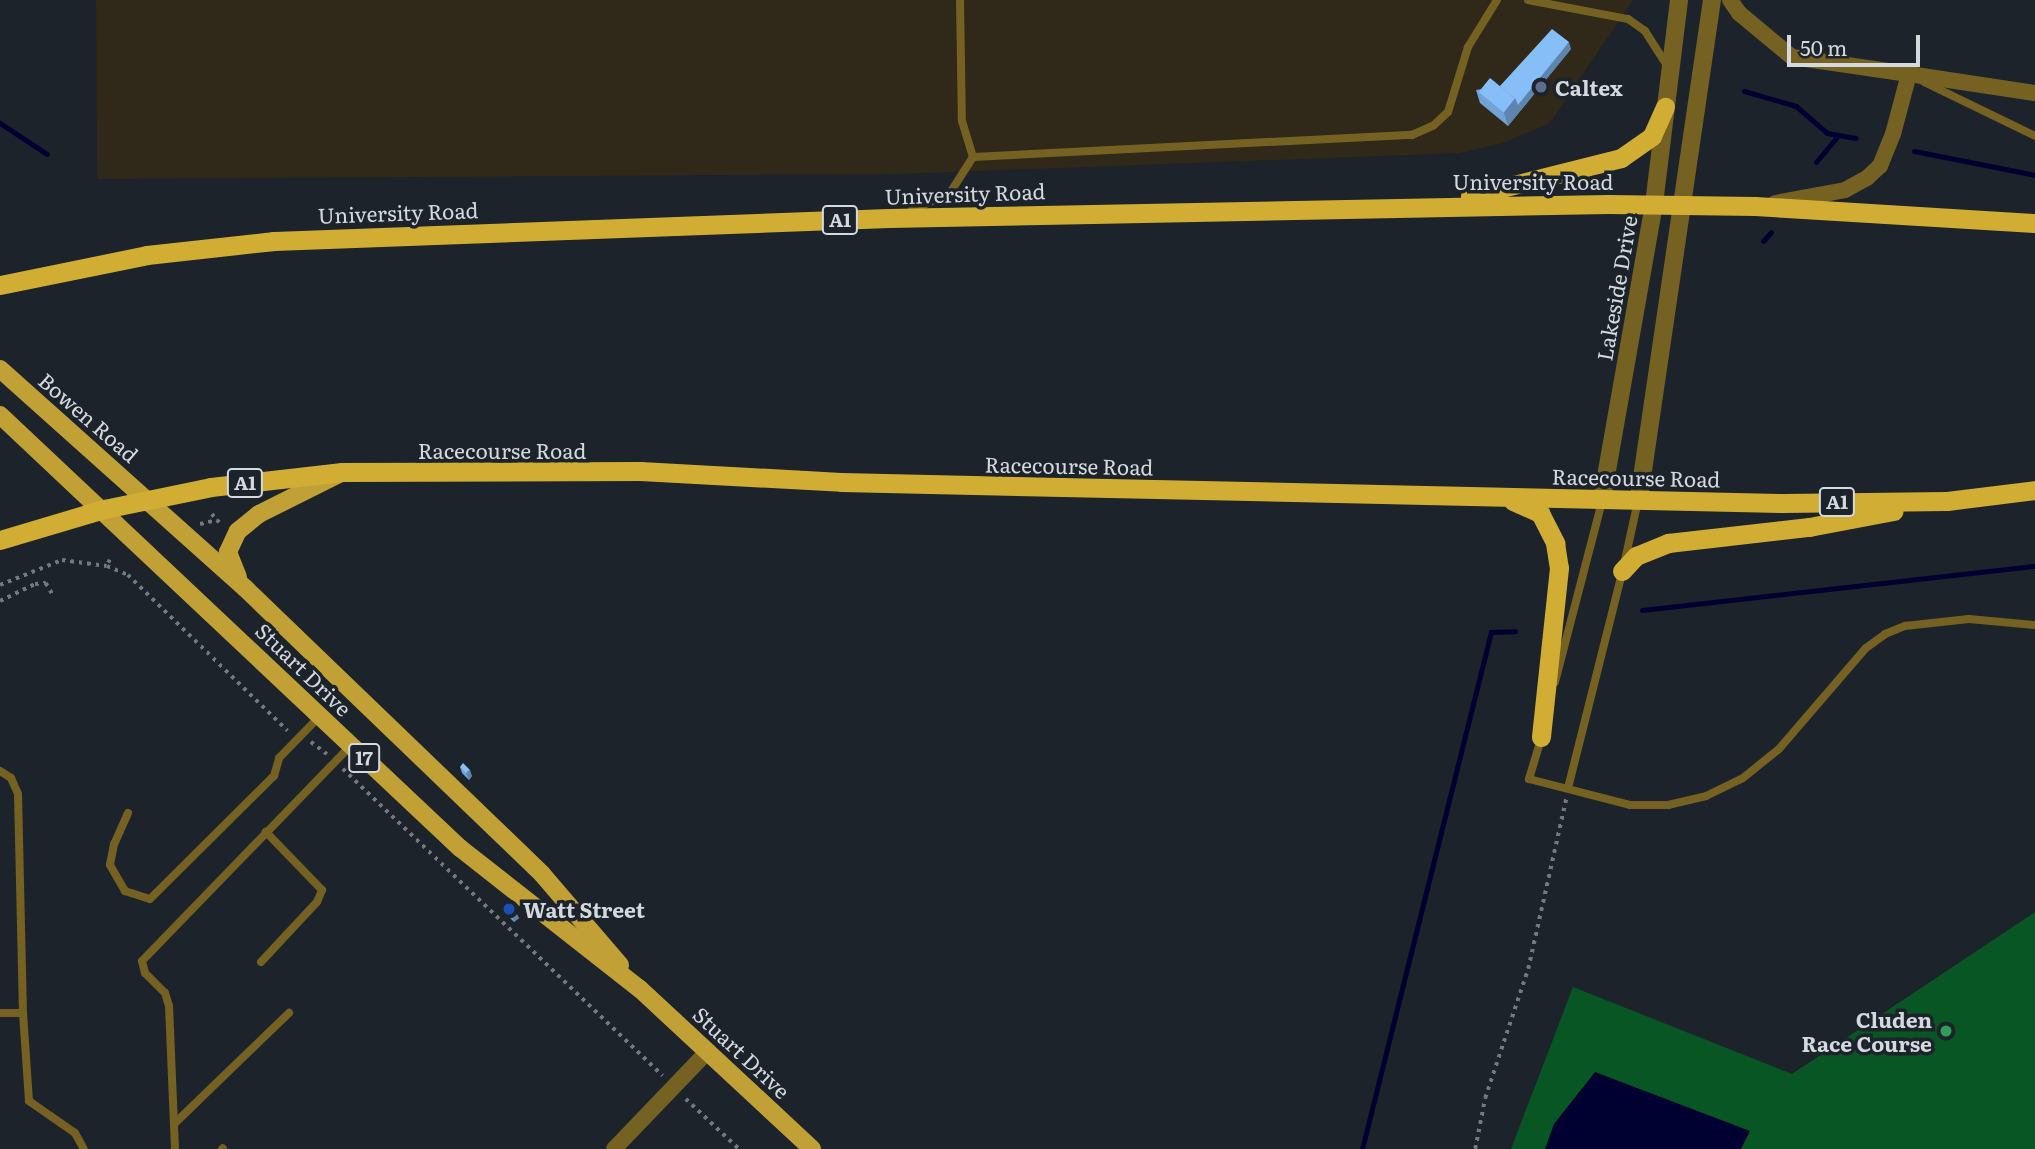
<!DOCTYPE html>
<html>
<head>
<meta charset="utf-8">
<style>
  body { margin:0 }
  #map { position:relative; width:2035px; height:1149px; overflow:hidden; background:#1c232b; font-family:Literata,serif }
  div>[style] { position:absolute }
  .commercial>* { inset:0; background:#302818 }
  .green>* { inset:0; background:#095625 }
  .water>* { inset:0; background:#000031 }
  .stream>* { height:5px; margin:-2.5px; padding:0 2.5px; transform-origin:2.5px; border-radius:2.5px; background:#000031 }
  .path>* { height:3.5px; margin-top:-1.75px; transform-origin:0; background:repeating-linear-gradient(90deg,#73797f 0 3.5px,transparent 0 8.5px) }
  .service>* { height:8px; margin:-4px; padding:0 4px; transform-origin:4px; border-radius:4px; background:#756122 }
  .minor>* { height:16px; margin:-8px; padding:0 8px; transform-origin:8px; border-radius:8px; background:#756122 }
  .tertiary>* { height:18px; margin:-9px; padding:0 9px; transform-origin:9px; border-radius:9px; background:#756122 }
  .primary>* { height:18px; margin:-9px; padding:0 9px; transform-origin:9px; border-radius:9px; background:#c1a135 }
  .trunk>* { height:19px; margin:-9.5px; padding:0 9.5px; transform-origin:9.5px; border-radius:9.5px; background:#d1ae33 }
  .wall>* { inset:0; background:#73a3d5 }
  .shaded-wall>* { inset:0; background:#5e85ae }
  .building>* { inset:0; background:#86bef8; transform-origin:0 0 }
  .dots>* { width:19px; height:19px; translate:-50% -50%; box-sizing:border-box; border:4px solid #1c232b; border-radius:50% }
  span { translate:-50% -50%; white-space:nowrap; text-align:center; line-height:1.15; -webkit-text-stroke:7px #1c232b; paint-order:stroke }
  .shield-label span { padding:2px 5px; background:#1c232b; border:2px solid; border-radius:5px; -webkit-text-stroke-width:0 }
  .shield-label { font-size:19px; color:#d4d9de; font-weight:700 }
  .poi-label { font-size:21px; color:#d4d9de; font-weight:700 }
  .left { translate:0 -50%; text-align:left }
  .right { translate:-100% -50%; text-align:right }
  .street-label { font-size:21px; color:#d4d9de }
  .scale { position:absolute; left:1787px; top:35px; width:133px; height:32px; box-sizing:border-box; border:4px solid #d4d9de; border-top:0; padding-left:9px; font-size:21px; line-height:24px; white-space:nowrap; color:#d4d9de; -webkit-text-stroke:5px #1c232b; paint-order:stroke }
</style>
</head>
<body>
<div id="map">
  <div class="commercial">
    <div style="clip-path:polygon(96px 0,1633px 0,1550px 123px,1506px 142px,1460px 153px,900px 174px,97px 179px)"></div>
  </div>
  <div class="green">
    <div style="clip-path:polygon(2035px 912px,2035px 1149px,1511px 1149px,1573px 987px,1792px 1074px)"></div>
  </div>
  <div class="water">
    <div style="clip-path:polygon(1595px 1072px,1750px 1131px,1741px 1149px,1545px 1149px,1554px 1124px)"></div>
  </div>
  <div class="stream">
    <div style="left:1744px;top:91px;width:54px;rotate:16.1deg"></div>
    <div style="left:1796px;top:106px;width:41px;rotate:41.1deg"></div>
    <div style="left:1827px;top:133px;width:29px;rotate:10deg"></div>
    <div style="left:0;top:123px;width:56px;rotate:33.4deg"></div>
    <div style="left:1914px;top:151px;width:123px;rotate:11.2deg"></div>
    <div style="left:1816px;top:162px;width:35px;rotate:-50deg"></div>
    <div style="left:1763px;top:241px;width:12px;rotate:-48deg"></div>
    <div style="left:1642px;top:610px;width:395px;rotate:-6.4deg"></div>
    <div style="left:1362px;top:1149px;width:533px;rotate:-75.99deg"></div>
    <div style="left:1491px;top:632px;width:24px;rotate:-2deg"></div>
  </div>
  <div class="path">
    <div style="left:212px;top:514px;width:8px;rotate:50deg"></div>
    <div style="left:200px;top:524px;width:17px;rotate:-13deg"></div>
    <div style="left:217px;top:520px;width:7px;rotate:45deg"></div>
    <div style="left:110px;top:560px;width:7px;rotate:117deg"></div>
    <div style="left:107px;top:566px;width:23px;rotate:23deg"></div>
    <div style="left:128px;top:575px;width:223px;rotate:44.3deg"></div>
    <div style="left:0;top:585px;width:67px;rotate:-22deg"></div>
    <div style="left:62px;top:560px;width:45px;rotate:7.6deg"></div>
    <div style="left:0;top:601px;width:39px;rotate:-26deg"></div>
    <div style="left:35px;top:584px;width:11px;rotate:-5deg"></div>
    <div style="left:46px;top:583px;width:14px;rotate:60deg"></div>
    <div style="left:311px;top:742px;width:20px;rotate:37deg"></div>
    <div style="left:343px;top:769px;width:443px;rotate:43.8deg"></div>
    <div style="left:686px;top:1099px;width:73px;rotate:43.3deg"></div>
    <div style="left:1475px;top:1149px;width:52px;rotate:-78.9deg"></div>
    <div style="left:1485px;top:1098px;width:136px;rotate:-71.6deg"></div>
    <div style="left:1528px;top:969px;width:174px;rotate:-77.4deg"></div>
  </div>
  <div class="service">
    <div style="left:960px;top:0;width:121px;rotate:89.1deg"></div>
    <div style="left:962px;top:121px;width:38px;rotate:73deg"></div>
    <div style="left:973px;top:157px;width:440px;rotate:-2.9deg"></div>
    <div style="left:1412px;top:135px;width:24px;rotate:-24deg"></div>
    <div style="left:1434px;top:125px;width:19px;rotate:-43deg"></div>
    <div style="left:1448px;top:112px;width:68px;rotate:-72.9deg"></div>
    <div style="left:1468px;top:47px;width:55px;rotate:-58.3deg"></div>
    <div style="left:1528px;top:0;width:102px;rotate:10.8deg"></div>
    <div style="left:1628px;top:19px;width:21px;rotate:35deg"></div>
    <div style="left:1645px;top:31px;width:43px;rotate:57.4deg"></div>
    <div style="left:1924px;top:82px;width:123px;rotate:25.9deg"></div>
    <div style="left:912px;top:210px;width:42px;rotate:-24.1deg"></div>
    <div style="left:950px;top:193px;width:43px;rotate:-57.4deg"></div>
    <div style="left:1625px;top:560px;width:60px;rotate:-77.6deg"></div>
    <div style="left:1555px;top:682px;width:187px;rotate:-75.4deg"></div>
    <div style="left:1541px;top:739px;width:42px;rotate:106.7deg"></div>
    <div style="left:1529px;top:779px;width:104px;rotate:14.4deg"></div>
    <div style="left:1630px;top:805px;width:38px"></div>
    <div style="left:1668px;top:805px;width:39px;rotate:-13deg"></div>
    <div style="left:1706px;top:796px;width:41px;rotate:-25.9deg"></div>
    <div style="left:1743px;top:778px;width:46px;rotate:-38.9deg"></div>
    <div style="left:1779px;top:749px;width:133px;rotate:-49.3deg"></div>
    <div style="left:1866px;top:648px;width:24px;rotate:-36deg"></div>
    <div style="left:1885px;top:634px;width:22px;rotate:-22deg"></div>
    <div style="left:1905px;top:626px;width:64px;rotate:-6.2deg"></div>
    <div style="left:1969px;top:619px;width:66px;rotate:5.2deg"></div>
    <div style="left:0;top:771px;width:13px;rotate:32deg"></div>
    <div style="left:11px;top:778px;width:17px;rotate:66deg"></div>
    <div style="left:18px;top:794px;width:219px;rotate:88.7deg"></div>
    <div style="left:1568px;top:788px;width:222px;rotate:-75.9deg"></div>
    <div style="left:128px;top:813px;width:34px;rotate:114deg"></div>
    <div style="left:114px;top:844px;width:21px;rotate:101deg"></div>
    <div style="left:110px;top:865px;width:30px;rotate:60deg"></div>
    <div style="left:125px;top:891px;width:26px;rotate:18deg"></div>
    <div style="left:150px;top:899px;width:175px;rotate:-44.8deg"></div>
    <div style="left:274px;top:776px;width:19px;rotate:-74deg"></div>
    <div style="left:279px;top:758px;width:59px;rotate:-45.7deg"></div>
    <div style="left:261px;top:962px;width:82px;rotate:-47deg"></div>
    <div style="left:317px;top:902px;width:13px;rotate:-67deg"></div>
    <div style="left:322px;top:890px;width:81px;rotate:-134deg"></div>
    <div style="left:0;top:1013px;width:23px"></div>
    <div style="left:23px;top:1013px;width:88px;rotate:86.1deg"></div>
    <div style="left:29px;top:1101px;width:56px;rotate:34.8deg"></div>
    <div style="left:75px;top:1133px;width:18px;rotate:61deg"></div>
    <div style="left:174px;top:1124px;width:160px;rotate:-44deg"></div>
    <div style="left:175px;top:1149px;width:143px;rotate:-92.4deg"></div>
    <div style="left:169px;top:1006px;width:14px;rotate:-107deg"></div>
    <div style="left:165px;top:993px;width:28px;rotate:-135deg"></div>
    <div style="left:145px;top:973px;width:12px;rotate:-104deg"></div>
    <div style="left:142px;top:961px;width:301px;rotate:-45.9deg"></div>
    <div style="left:222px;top:1149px;width:1px;rotate:-45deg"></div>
  </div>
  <div class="minor">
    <div style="left:1730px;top:0;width:16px;rotate:55deg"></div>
    <div style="left:1739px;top:13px;width:69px;rotate:39.7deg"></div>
    <div style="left:1792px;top:57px;width:118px;rotate:8.3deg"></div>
    <div style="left:1775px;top:203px;width:71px;rotate:-10.5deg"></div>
    <div style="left:1845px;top:190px;width:25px;rotate:-29deg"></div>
    <div style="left:1867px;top:178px;width:18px;rotate:-43deg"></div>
    <div style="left:1880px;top:166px;width:35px;rotate:-68deg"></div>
    <div style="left:1893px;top:134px;width:62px;rotate:-75.1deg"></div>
    <div style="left:1909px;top:74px;width:127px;rotate:8.6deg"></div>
    <div style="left:614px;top:1149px;width:136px;rotate:-46.2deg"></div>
  </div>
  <div class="tertiary">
    <div style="left:1639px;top:498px;width:503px;rotate:-81.66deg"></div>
    <div style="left:1602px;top:499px;width:300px;rotate:-80deg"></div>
    <div style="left:1654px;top:204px;width:206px;rotate:-83deg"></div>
  </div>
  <div class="primary">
    <div style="left:0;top:369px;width:329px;rotate:41.8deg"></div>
    <div style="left:245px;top:588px;width:412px;rotate:43.9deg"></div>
    <div style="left:542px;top:874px;width:120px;rotate:49.4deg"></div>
    <div style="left:0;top:415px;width:632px;rotate:43.27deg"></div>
    <div style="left:460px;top:848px;width:229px;rotate:38.1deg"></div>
    <div style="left:640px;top:989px;width:235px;rotate:42.9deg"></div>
    <div style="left:238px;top:577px;width:27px;rotate:-112deg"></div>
    <div style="left:228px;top:552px;width:23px;rotate:-65deg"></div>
    <div style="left:238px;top:531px;width:27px;rotate:-39deg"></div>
    <div style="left:259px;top:514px;width:89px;rotate:-26.6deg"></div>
  </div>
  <div class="trunk">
    <div style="left:1470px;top:196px;width:156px;rotate:-14.1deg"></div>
    <div style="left:1621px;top:158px;width:38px;rotate:-35deg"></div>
    <div style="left:1652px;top:136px;width:32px;rotate:-66deg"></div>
    <div style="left:0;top:285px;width:150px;rotate:-11.5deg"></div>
    <div style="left:147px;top:255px;width:128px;rotate:-6.3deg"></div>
    <div style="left:274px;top:241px;width:615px;rotate:-2.14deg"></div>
    <div style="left:889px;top:218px;width:719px;rotate:-1.12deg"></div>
    <div style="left:1608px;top:204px;width:147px;rotate:0.8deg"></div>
    <div style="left:1755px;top:206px;width:281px;rotate:3.5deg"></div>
    <div style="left:1513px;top:501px;width:30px;rotate:24deg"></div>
    <div style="left:1540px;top:513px;width:34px;rotate:63deg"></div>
    <div style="left:1555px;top:543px;width:25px;rotate:81deg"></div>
    <div style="left:1559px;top:568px;width:170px;rotate:96.1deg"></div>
    <div style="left:0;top:540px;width:109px;rotate:-16.6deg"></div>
    <div style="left:104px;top:509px;width:109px;rotate:-11.6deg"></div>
    <div style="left:211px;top:487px;width:132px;rotate:-6.5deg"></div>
    <div style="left:342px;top:472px;width:298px;rotate:-0.2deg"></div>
    <div style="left:640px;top:471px;width:201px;rotate:3.1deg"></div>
    <div style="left:841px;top:482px;width:942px;rotate:1.28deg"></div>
    <div style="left:1783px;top:503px;width:164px;rotate:-0.7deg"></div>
    <div style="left:1947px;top:501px;width:89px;rotate:-7.1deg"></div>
    <div style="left:1622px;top:571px;width:21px;rotate:-47deg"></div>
    <div style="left:1636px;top:556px;width:35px;rotate:-22deg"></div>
    <div style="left:1668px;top:543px;width:142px;rotate:-6.5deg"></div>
    <div style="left:1809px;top:527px;width:86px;rotate:-10.7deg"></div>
  </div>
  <div class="wall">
    <div style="clip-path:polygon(1571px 49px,1508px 126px,1480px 103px,1476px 90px,1500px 86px)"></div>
    <div style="clip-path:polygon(460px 767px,472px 776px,469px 780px,462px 773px)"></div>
    <div style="clip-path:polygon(506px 911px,519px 918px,514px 922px,509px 917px)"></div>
  </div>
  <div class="shaded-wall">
    <div style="clip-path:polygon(1569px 42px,1571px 49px,1508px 126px,1504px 113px,1515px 98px)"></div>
    <div style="clip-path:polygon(470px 770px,472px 776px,469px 780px,466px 773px)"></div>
    <div style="clip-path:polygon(516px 912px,519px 918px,514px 922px,512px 916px)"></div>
  </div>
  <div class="building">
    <div style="clip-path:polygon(1552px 29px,1569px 42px,1518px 105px,1515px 98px,1500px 86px)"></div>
    <div style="left:1490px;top:78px;width:32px;height:18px;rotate:39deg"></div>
    <div style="clip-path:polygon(463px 763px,470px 770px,466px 773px,460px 767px)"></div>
    <div style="clip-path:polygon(511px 906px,516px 912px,512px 916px,506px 911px)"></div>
  </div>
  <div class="dots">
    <div style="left:1541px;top:87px;background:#5c6f8a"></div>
    <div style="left:509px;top:909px;background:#1a4fb4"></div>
    <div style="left:1946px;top:1031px;background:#2e9e5b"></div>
  </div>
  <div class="shield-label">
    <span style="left:840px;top:220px">A1</span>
    <span style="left:245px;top:483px">A1</span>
    <span style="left:1837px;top:502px">A1</span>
    <span style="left:364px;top:758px">17</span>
  </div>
  <div class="poi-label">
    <span class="left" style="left:1555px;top:87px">Caltex</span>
    <span class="left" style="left:523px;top:909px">Watt Street</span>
    <span class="right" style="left:1932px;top:1031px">Cluden<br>Race Course</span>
  </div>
  <div class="street-label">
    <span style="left:1533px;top:181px">University Road</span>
    <span style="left:965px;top:193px;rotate:-2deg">University Road</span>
    <span style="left:398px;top:212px;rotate:-2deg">University Road</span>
    <span style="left:1616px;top:288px;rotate:-80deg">Lakeside Drive</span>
    <span style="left:89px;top:417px;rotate:41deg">Bowen Road</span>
    <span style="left:502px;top:450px">Racecourse Road</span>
    <span style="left:1069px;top:465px;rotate:1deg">Racecourse Road</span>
    <span style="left:1636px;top:477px;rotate:1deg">Racecourse Road</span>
    <span style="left:304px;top:669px;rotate:44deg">Stuart Drive</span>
    <span style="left:742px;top:1052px;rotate:43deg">Stuart Drive</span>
  </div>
  <div class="scale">50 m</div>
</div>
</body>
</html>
